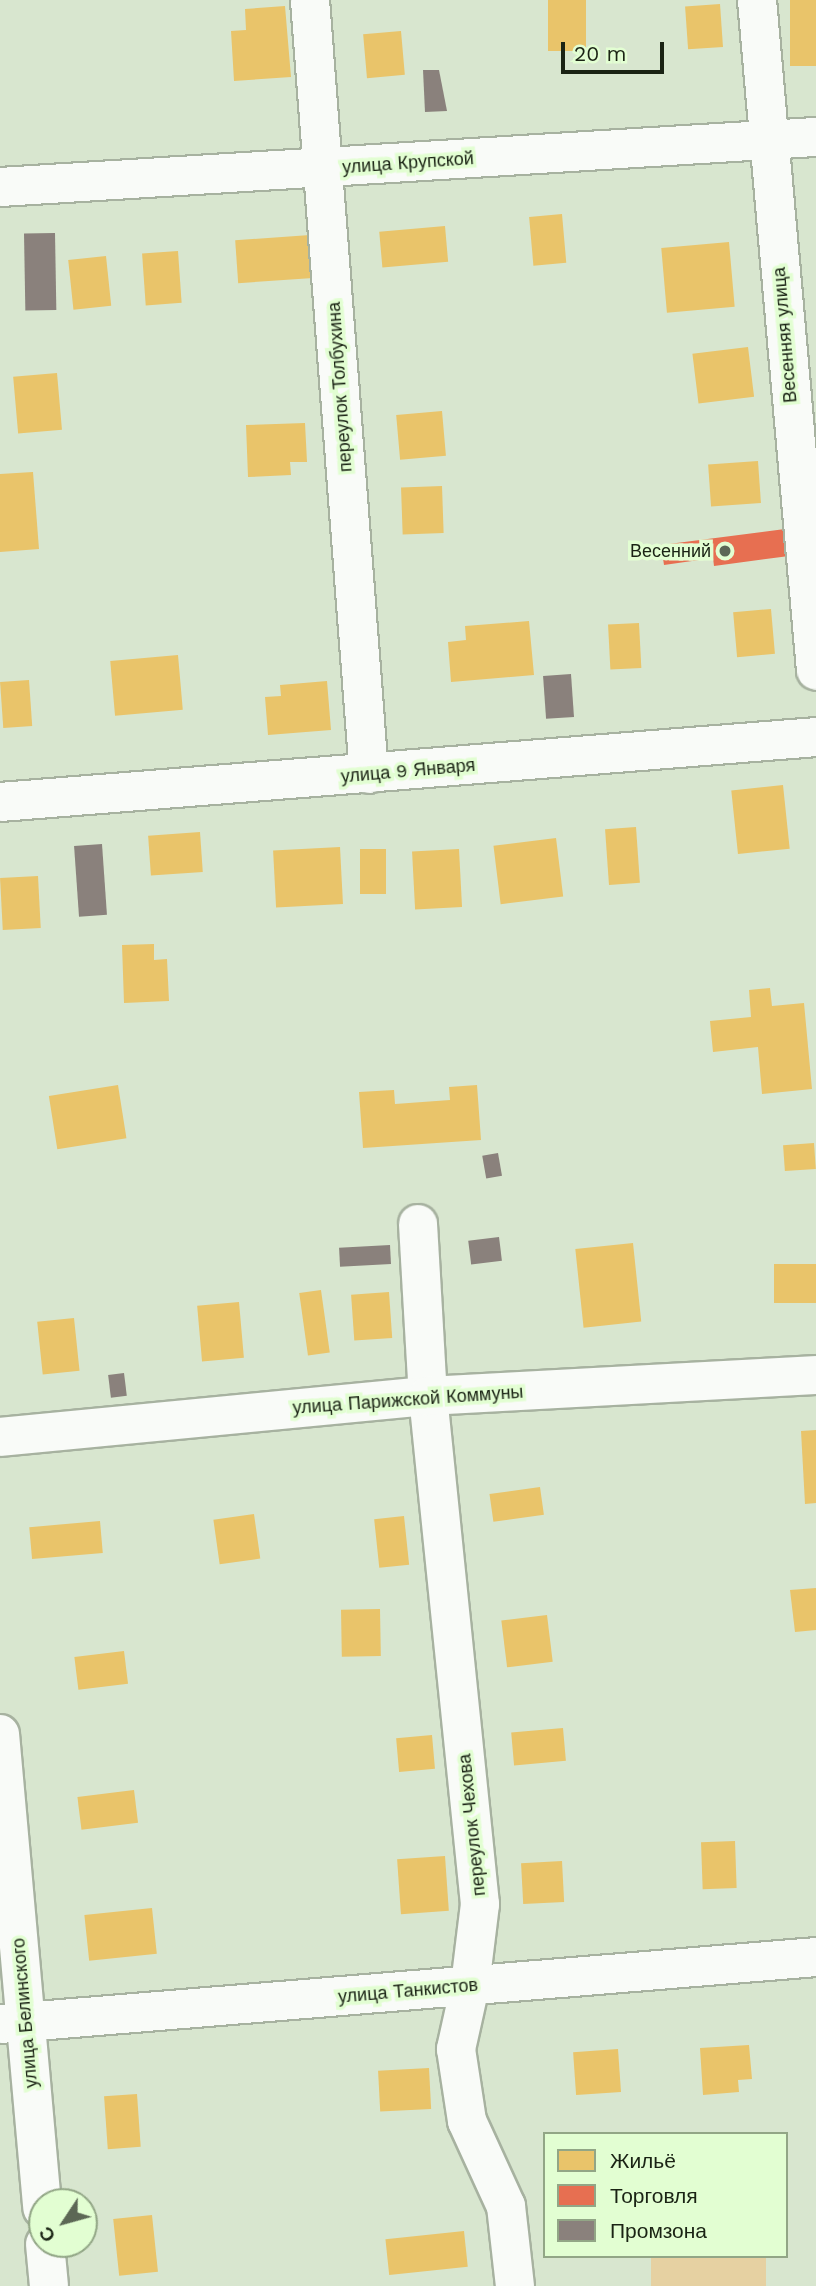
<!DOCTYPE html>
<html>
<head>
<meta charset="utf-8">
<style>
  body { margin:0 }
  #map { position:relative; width:816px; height:2286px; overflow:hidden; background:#d8e6cf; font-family:"Work Sans",sans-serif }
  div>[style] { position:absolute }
  .green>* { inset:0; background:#e6d1a2; transform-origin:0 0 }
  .homes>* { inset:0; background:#e9c46a; transform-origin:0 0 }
  .shops>* { inset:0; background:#e76f51 }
  .industry>* { inset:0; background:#8a817c; transform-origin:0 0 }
  .roads { filter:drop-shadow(2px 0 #a7b2a0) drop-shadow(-2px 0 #a7b2a0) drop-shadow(0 2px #a7b2a0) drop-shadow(0 -2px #a7b2a0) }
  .minor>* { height:38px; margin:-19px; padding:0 19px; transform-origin:19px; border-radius:19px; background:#f9fbf8 }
  .dots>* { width:19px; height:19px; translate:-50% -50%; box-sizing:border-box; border:4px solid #e2fed2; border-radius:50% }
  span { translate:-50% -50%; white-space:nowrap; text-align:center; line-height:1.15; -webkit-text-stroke:7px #e2fed2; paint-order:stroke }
  .street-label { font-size:18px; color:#1a2314 }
  .poi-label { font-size:18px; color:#1a2314 }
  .right { translate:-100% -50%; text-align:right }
  .legend { position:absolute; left:543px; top:2132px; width:245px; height:126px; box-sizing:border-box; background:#e2fed2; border:2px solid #92a686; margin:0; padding:9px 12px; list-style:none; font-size:21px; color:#1a2314 }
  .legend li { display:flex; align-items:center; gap:14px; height:35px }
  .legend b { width:35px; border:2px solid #92a686 }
  .north { position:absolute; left:28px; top:2188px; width:70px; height:70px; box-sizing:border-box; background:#e2fed2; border:2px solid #92a686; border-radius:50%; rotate:234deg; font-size:19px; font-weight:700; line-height:28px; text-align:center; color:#1a2314 }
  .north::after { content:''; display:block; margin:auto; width:24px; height:32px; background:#5c6755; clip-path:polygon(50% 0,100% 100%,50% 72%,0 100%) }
  .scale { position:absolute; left:561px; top:42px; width:103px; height:32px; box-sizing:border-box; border:4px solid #1a2314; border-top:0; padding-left:9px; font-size:21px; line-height:24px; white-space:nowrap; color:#1a2314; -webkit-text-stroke:5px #e2fed2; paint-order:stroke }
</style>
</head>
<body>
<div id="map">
  <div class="green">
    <div style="left:651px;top:2256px;width:115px;height:30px"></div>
  </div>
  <div class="homes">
    <div style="left:548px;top:0;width:38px;height:51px"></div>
    <div style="left:790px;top:0;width:26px;height:66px"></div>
    <div style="left:720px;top:4px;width:43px;height:35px;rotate:86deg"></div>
    <div style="clip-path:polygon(285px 6px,291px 77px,234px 81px,231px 31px,246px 30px,245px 9px)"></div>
    <div style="left:401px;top:31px;width:44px;height:38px;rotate:85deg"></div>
    <div style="left:562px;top:214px;width:49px;height:33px;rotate:85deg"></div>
    <div style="left:445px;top:226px;width:36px;height:66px;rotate:85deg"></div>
    <div style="left:310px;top:235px;width:43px;height:75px;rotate:86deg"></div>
    <div style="left:729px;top:242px;width:65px;height:68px;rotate:85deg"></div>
    <div style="left:178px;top:251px;width:52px;height:36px;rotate:86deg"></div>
    <div style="left:106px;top:256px;width:50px;height:38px;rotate:84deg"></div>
    <div style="left:748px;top:347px;width:50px;height:56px;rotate:83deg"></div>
    <div style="left:57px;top:373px;width:57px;height:44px;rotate:85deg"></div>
    <div style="left:442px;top:411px;width:45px;height:46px;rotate:85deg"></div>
    <div style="clip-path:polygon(305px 423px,307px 462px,290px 462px,291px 475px,248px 477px,246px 425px)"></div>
    <div style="left:758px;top:461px;width:42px;height:50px;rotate:86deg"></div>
    <div style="clip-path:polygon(33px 472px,39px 549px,0 552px,0 474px)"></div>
    <div style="left:442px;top:486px;width:47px;height:41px;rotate:88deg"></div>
    <div style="left:771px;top:609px;width:45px;height:38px;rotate:85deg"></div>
    <div style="clip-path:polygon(529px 621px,534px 675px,451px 682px,448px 642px,466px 640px,465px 626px)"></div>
    <div style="left:639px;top:623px;width:45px;height:31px;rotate:87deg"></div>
    <div style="left:178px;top:655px;width:55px;height:68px;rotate:85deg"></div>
    <div style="left:29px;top:680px;width:46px;height:29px;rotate:86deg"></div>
    <div style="clip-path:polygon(327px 681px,331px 730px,268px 735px,265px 697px,281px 696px,280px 685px)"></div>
    <div style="left:783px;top:785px;width:64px;height:52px;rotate:84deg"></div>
    <div style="left:636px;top:827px;width:56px;height:31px;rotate:86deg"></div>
    <div style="left:200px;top:832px;width:40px;height:52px;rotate:86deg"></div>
    <div style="left:556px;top:838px;width:59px;height:63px;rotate:83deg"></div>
    <div style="left:340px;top:847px;width:57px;height:67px;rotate:87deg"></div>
    <div style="left:360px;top:849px;width:26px;height:45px"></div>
    <div style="left:459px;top:849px;width:58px;height:47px;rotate:87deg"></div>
    <div style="left:38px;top:876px;width:52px;height:38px;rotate:87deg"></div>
    <div style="clip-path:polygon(154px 944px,154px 960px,167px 959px,169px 1001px,124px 1003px,122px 945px)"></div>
    <div style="clip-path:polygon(770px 988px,772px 1006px,804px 1003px,812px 1089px,762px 1094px,758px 1047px,713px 1052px,710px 1021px,751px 1017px,749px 990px)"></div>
    <div style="left:118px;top:1085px;width:54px;height:70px;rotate:81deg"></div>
    <div style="clip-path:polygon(477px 1085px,481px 1140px,363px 1148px,359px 1092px,394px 1090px,395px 1104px,450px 1100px,449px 1087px)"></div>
    <div style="left:814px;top:1143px;width:26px;height:31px;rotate:86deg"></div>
    <div style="left:633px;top:1243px;width:79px;height:58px;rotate:84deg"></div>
    <div style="left:816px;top:1264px;width:39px;height:42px;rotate:90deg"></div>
    <div style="left:321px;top:1290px;width:63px;height:22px;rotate:82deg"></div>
    <div style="left:389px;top:1292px;width:46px;height:38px;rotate:86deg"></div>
    <div style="left:239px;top:1302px;width:56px;height:42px;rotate:85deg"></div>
    <div style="left:74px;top:1318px;width:53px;height:37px;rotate:84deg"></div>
    <div style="clip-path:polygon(816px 1430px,816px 1503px,805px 1504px,801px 1431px)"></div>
    <div style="left:540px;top:1487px;width:28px;height:51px;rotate:82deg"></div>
    <div style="left:254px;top:1514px;width:45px;height:41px;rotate:82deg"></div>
    <div style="left:404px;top:1516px;width:49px;height:30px;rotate:84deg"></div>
    <div style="left:100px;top:1521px;width:32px;height:71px;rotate:85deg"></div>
    <div style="clip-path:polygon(816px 1588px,816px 1630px,795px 1632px,790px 1590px)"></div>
    <div style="left:380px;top:1609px;width:47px;height:39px;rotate:89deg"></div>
    <div style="left:547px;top:1615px;width:47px;height:46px;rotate:83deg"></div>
    <div style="left:124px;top:1651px;width:33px;height:50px;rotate:83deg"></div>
    <div style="left:563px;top:1728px;width:33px;height:52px;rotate:85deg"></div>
    <div style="left:432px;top:1735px;width:34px;height:36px;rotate:85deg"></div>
    <div style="left:134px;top:1790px;width:33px;height:57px;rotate:83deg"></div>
    <div style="left:735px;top:1841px;width:47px;height:34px;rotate:88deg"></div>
    <div style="left:445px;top:1856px;width:55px;height:48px;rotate:86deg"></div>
    <div style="left:562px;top:1861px;width:41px;height:41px;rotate:87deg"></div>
    <div style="left:152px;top:1908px;width:46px;height:68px;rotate:84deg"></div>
    <div style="clip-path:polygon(749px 2045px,752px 2079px,738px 2080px,739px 2092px,703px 2095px,700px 2048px)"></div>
    <div style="left:618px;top:2049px;width:43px;height:45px;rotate:86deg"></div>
    <div style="left:429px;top:2068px;width:41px;height:51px;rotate:87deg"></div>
    <div style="left:137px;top:2094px;width:53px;height:33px;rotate:86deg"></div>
    <div style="left:152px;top:2215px;width:57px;height:39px;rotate:84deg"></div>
    <div style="left:464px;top:2231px;width:36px;height:79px;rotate:84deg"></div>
  </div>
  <div class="shops">
    <div style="clip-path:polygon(785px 529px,789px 556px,714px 566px,713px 558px,664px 565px,661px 545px)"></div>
  </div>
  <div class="industry">
    <div style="clip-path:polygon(423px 70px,439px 70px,447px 111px,425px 112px)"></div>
    <div style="left:55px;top:233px;width:77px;height:31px;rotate:89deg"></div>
    <div style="left:571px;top:674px;width:43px;height:28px;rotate:86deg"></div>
    <div style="left:102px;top:844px;width:71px;height:28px;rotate:86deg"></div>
    <div style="left:498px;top:1153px;width:23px;height:16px;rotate:80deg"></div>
    <div style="left:499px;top:1237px;width:24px;height:31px;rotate:83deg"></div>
    <div style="left:390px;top:1245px;width:19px;height:51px;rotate:87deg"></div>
    <div style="left:124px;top:1373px;width:23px;height:16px;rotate:83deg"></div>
  </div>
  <div class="roads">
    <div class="minor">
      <div style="left:310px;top:0;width:776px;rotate:85.64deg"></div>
      <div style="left:757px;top:0;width:673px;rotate:84.97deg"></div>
      <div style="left:0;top:187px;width:818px;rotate:-3.51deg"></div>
      <div style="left:0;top:802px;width:819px;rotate:-4.55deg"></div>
      <div style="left:418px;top:1224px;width:172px;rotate:86.7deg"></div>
      <div style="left:428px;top:1396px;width:511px;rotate:84.16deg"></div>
      <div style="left:480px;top:1904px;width:83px;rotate:97deg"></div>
      <div style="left:470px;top:1986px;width:65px;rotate:102.5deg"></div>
      <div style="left:456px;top:2049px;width:73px;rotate:81.3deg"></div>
      <div style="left:467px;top:2121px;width:94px;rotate:65.4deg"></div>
      <div style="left:506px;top:2206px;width:81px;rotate:83.6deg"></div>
      <div style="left:0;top:1437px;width:430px;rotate:-5.5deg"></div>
      <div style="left:428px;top:1396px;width:389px;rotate:-3.1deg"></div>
      <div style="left:0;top:1734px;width:476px;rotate:84.9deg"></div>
      <div style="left:0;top:2024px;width:819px;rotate:-4.69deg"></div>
      <div style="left:45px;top:2244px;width:42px;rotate:84.6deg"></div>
    </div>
  </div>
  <div class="dots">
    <div style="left:725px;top:551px;background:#5c6755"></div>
  </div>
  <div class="street-label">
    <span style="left:408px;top:163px;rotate:-4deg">улица Крупской</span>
    <span style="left:785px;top:335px;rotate:-95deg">Весенняя улица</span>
    <span style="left:340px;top:387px;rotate:-94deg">переулок Толбухина</span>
    <span style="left:408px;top:771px;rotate:-5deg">улица 9 Января</span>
    <span style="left:408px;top:1400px;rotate:-4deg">улица Парижской Коммуны</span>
    <span style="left:472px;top:1825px;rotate:-96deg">переулок Чехова</span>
    <span style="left:408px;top:1991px;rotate:-5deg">улица Танкистов</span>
    <span style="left:25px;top:2013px;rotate:-95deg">улица Белинского</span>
  </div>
  <div class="poi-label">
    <span class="right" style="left:711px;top:551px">Весенний</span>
  </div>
  <ul class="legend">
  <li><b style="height:19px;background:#e9c46a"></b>Жильё</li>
  <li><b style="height:19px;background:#e76f51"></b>Торговля</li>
  <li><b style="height:19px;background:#8a817c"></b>Промзона</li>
  </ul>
  <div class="north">С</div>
  <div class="scale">20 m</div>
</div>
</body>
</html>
